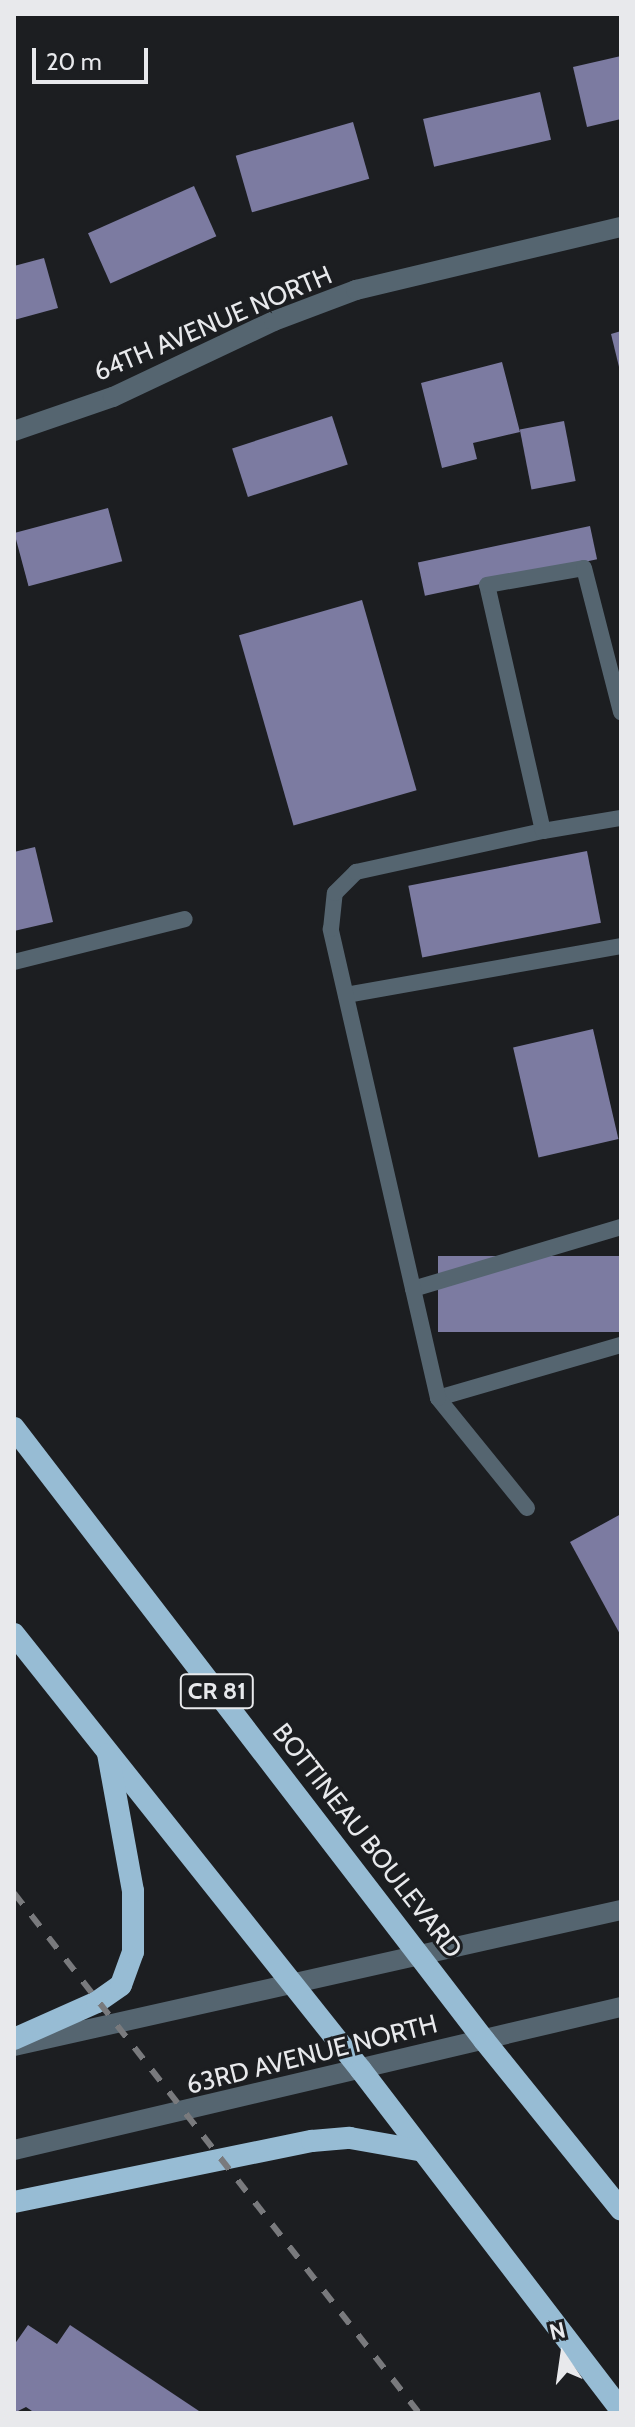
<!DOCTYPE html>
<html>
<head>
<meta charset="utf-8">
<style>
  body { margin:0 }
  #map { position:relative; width:635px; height:2427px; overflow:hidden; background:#1c1e21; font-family:Cabin,sans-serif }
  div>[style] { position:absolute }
  .building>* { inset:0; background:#7c7ba1; transform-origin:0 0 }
  .service>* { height:16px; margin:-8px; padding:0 8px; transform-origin:8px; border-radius:8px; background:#556570 }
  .minor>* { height:20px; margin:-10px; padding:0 10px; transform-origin:10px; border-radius:10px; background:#556570 }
  .tertiary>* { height:20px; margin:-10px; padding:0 10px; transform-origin:10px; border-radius:10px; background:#556570 }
  .trunk>* { height:22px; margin:-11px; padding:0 11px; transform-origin:11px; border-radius:11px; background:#97bcd4 }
  .rail>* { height:6px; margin-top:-3px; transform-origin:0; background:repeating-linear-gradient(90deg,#797a7d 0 14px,transparent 0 28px) }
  span { translate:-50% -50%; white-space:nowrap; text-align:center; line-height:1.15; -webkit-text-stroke:6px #1c1e21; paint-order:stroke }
  .shield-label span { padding:2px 6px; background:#1c1e21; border:2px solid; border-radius:6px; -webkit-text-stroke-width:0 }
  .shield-label { font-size:24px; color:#e8e9ec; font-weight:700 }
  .street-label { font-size:26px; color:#e8e9ec }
  .frame { position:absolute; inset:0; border:16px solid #e8e9ec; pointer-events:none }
  .north { position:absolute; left:523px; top:2315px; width:80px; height:80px; -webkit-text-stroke:6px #1c1e21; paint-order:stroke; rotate:347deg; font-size:22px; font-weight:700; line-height:32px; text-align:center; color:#e8e9ec }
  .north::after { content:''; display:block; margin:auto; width:28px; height:36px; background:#e8e9ec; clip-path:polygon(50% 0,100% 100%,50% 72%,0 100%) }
  .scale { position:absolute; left:32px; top:48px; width:116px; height:36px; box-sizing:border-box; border:4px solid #e8e9ec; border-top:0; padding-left:10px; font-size:24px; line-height:28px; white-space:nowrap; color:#e8e9ec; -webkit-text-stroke:6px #1c1e21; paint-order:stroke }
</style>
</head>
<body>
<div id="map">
  <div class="building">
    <div style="clip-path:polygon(621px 56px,621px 119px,587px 127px,573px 67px)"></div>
    <div style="left:540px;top:92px;width:49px;height:120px;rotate:77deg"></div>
    <div style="left:353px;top:122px;width:59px;height:122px;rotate:74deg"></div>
    <div style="left:194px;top:186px;width:55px;height:116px;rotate:66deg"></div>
    <div style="clip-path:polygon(44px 258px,58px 308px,14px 320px,14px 266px)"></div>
    <div style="clip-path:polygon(621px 331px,621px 371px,620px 371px,611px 334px)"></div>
    <div style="clip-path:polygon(502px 362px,520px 432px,473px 443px,477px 459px,442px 468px,421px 383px)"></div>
    <div style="left:332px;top:416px;width:51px;height:105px;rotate:72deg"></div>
    <div style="left:564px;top:421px;width:61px;height:45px;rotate:79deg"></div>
    <div style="left:108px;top:508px;width:55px;height:97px;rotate:75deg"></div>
    <div style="left:590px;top:526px;width:34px;height:176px;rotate:78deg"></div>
    <div style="left:362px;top:600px;width:198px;height:128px;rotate:74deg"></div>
    <div style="clip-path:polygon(35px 847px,53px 922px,14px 931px,14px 852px)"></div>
    <div style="left:587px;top:851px;width:73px;height:182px;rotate:79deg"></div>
    <div style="left:593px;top:1029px;width:113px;height:82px;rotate:77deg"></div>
    <div style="left:621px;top:1256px;width:76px;height:183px;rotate:90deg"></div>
    <div style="clip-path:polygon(621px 1514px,621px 1636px,570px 1542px)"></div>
    <div style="clip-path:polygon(28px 2325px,57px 2344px,70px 2325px,202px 2413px,35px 2413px,26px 2407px,14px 2413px,14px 2345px)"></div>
  </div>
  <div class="service">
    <div style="left:543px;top:831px;width:79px;rotate:-9.5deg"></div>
    <div style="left:14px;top:962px;width:176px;rotate:-14.1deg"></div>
    <div style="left:346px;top:995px;width:279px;rotate:-10.1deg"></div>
    <div style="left:413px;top:1289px;width:217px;rotate:-16.6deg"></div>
    <div style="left:438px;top:1398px;width:191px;rotate:-16.2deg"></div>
    <div style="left:527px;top:1508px;width:141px;rotate:-129deg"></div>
    <div style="left:438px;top:1398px;width:481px;rotate:-102.9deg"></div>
    <div style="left:331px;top:929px;width:36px;rotate:-84deg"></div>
    <div style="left:335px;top:893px;width:30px;rotate:-45deg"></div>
    <div style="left:356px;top:872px;width:191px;rotate:-12.4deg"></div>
    <div style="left:543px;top:831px;width:252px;rotate:-102.8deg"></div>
    <div style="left:487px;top:585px;width:98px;rotate:-9.9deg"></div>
    <div style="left:584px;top:568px;width:149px;rotate:75.6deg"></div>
  </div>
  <div class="minor">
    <div style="left:14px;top:431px;width:105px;rotate:-19deg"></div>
    <div style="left:113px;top:397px;width:178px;rotate:-25.3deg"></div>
    <div style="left:274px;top:321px;width:88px;rotate:-20.7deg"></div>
    <div style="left:356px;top:290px;width:272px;rotate:-13.4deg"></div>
  </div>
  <div class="tertiary">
    <div style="left:14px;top:2046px;width:622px;rotate:-12.63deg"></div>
    <div style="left:14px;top:2150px;width:624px;rotate:-13.26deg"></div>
  </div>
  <div class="trunk">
    <div style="left:14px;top:1428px;width:772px;rotate:52.48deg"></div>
    <div style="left:484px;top:2040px;width:218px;rotate:51.1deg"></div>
    <div style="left:14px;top:1634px;width:557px;rotate:51.48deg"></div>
    <div style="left:361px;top:2070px;width:428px;rotate:52.6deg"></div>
    <div style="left:14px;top:2039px;width:91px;rotate:-24deg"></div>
    <div style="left:97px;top:2002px;width:29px;rotate:-35deg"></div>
    <div style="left:121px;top:1985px;width:35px;rotate:-70deg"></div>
    <div style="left:133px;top:1952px;width:61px;rotate:-90deg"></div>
    <div style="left:133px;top:1891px;width:139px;rotate:-100.3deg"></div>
    <div style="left:14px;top:2202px;width:304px;rotate:-11.6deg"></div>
    <div style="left:312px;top:2141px;width:38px;rotate:-5deg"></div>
    <div style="left:350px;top:2138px;width:69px;rotate:10deg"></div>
  </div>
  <div class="rail">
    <div style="left:14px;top:1893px;width:659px;rotate:52.09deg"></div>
  </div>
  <div class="shield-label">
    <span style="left:217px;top:1691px">CR 81</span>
  </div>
  <div class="street-label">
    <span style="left:213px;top:324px;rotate:-23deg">64TH AVENUE NORTH</span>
    <span style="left:367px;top:1841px;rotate:52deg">BOTTINEAU BOULEVARD</span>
    <span style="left:312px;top:2055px;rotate:-14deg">63RD AVENUE NORTH</span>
  </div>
  <div class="frame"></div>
  <div class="north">N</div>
  <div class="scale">20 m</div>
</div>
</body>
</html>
